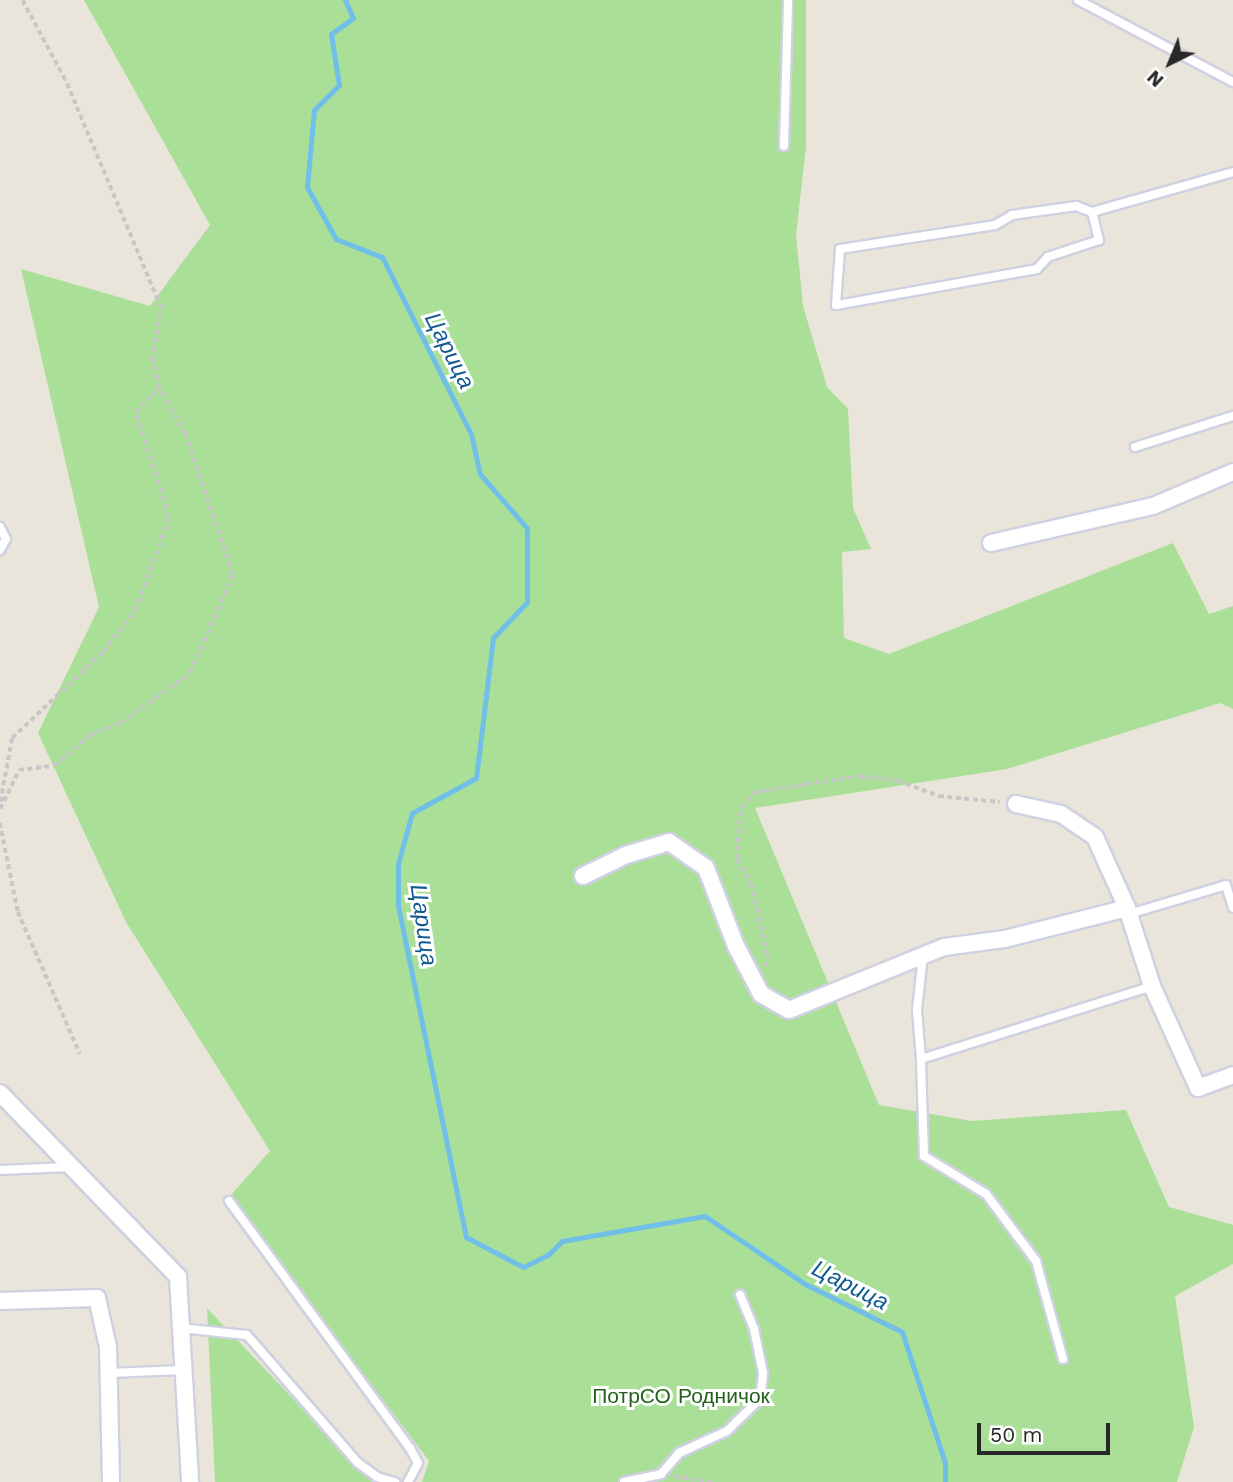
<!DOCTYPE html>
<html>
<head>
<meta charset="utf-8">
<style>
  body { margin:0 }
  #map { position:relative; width:1233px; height:1482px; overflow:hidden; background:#eae5da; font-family:"Work Sans",sans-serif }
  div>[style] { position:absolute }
  .green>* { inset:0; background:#aadf98 }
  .stream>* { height:5px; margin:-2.5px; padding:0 2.5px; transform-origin:2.5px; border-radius:2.5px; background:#70bfe9 }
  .path>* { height:3.5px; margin-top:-1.75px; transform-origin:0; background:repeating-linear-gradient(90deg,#c7c7c7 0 5px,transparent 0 8.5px) }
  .roads { filter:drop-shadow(2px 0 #cfd1e1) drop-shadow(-2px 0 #cfd1e1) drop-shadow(0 2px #cfd1e1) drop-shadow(0 -2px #cfd1e1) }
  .service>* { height:8px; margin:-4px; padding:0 4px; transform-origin:4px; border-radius:4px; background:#fff }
  .minor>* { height:16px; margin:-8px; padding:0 8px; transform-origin:8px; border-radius:8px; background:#fff }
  span { translate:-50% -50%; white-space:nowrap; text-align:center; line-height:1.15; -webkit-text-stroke:6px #fff; paint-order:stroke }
  .park-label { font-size:21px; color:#24611c }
  .water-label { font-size:23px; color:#125b92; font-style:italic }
  .north { position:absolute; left:1135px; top:28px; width:70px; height:70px; -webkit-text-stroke:5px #fff; paint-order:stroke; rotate:223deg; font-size:19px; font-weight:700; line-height:28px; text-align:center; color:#282828 }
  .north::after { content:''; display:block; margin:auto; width:24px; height:32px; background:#282828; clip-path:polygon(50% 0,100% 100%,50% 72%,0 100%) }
  .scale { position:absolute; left:977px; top:1423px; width:133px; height:32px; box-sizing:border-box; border:4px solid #282828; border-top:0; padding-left:9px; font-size:21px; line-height:24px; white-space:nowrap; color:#282828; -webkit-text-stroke:5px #fff; paint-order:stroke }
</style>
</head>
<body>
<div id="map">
  <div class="green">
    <div style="clip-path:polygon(84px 0,806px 0,806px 147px,796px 235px,803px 306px,827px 387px,848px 409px,853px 508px,871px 549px,842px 552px,844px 638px,889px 654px,1173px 543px,1209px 614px,1233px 606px,1233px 709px,1220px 703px,1007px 769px,755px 808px,879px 1105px,972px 1121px,1126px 1110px,1169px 1207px,1233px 1225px,1233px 1264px,1175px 1296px,1194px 1427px,1177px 1482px,422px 1482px,429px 1461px,230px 1196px,270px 1151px,126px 922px,38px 733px,99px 607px,21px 269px,150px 306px,210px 225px)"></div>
    <div style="clip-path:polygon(207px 1308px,369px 1479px,381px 1482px,215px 1482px)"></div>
  </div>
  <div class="stream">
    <div style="left:345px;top:0;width:20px;rotate:66deg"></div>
    <div style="left:353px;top:18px;width:27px;rotate:144deg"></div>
    <div style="left:331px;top:34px;width:52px;rotate:81.1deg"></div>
    <div style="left:339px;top:85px;width:35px;rotate:135deg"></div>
    <div style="left:314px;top:110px;width:77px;rotate:95.2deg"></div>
    <div style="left:307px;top:187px;width:60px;rotate:60.9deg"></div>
    <div style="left:336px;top:239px;width:49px;rotate:21.4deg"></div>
    <div style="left:382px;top:257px;width:198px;rotate:63.3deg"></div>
    <div style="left:471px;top:434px;width:41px;rotate:77.3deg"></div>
    <div style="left:480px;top:474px;width:72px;rotate:49deg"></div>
    <div style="left:527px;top:528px;width:74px;rotate:90deg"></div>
    <div style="left:527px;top:602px;width:50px;rotate:133.4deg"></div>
    <div style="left:493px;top:638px;width:141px;rotate:96.9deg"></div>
    <div style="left:476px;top:778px;width:73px;rotate:151.3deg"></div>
    <div style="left:412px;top:813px;width:53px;rotate:105.4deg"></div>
    <div style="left:398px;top:864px;width:42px;rotate:90deg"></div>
    <div style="left:398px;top:906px;width:338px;rotate:78.4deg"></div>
    <div style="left:466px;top:1237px;width:64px;rotate:27.8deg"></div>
    <div style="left:523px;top:1267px;width:28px;rotate:-26deg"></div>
    <div style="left:548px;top:1255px;width:20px;rotate:-45deg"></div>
    <div style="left:562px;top:1241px;width:145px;rotate:-9.9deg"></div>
    <div style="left:705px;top:1216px;width:121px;rotate:34.2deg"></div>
    <div style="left:805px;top:1284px;width:108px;rotate:26.3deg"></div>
    <div style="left:902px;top:1332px;width:138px;rotate:71.8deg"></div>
    <div style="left:945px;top:1463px;width:19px;rotate:90deg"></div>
  </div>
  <div class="path">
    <div style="left:0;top:802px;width:65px;rotate:-79.4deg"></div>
    <div style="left:12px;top:738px;width:125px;rotate:-43.4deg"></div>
    <div style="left:103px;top:652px;width:52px;rotate:-52deg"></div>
    <div style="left:135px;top:611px;width:100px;rotate:-70.1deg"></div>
    <div style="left:169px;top:517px;width:110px;rotate:-107.9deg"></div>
    <div style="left:135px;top:412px;width:34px;rotate:-45deg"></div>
    <div style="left:159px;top:388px;width:29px;rotate:-104deg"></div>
    <div style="left:152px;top:360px;width:53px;rotate:-80.2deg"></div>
    <div style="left:161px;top:308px;width:247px;rotate:-112.8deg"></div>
    <div style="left:65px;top:80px;width:91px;rotate:-118.3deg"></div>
    <div style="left:0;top:809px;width:43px;rotate:-64deg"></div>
    <div style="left:19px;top:770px;width:35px;rotate:-7deg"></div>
    <div style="left:54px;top:766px;width:48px;rotate:-40.7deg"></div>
    <div style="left:90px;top:735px;width:32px;rotate:-22deg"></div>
    <div style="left:120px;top:723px;width:86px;rotate:-35.5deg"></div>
    <div style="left:190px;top:673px;width:107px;rotate:-66.3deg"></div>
    <div style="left:233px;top:575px;width:149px;rotate:-108.8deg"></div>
    <div style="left:185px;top:434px;width:53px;rotate:-119.5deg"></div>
    <div style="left:0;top:823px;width:91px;rotate:78.6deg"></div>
    <div style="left:18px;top:912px;width:155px;rotate:66.4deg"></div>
    <div style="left:765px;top:967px;width:12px;rotate:-81deg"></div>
    <div style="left:767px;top:955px;width:71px;rotate:-102.3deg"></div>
    <div style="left:752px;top:886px;width:31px;rotate:-121deg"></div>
    <div style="left:736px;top:859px;width:52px;rotate:-84.5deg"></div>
    <div style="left:741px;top:807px;width:21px;rotate:-45deg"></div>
    <div style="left:756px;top:792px;width:105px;rotate:-8.7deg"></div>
    <div style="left:860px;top:776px;width:38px;rotate:7deg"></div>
    <div style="left:898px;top:781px;width:44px;rotate:20.1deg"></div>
    <div style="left:939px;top:796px;width:61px;rotate:5.6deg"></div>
    <div style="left:674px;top:1476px;width:39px;rotate:9deg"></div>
  </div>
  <div class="roads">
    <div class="service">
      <div style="left:1078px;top:0;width:175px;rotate:27.9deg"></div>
      <div style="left:784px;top:146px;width:146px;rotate:-88.4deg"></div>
      <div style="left:1092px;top:212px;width:29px;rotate:76deg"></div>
      <div style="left:1099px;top:240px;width:54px;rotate:161.6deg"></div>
      <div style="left:1048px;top:257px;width:16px;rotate:133deg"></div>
      <div style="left:1037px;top:269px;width:204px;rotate:169.8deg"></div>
      <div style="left:836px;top:305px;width:56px;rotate:-85.9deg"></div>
      <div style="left:840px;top:249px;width:157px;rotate:-8.8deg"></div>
      <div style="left:995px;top:225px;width:20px;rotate:-30deg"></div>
      <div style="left:1012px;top:215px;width:65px;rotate:-8deg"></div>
      <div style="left:1076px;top:206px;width:17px;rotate:21deg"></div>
      <div style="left:1092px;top:212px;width:147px;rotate:-15.8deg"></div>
      <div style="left:1135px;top:447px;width:103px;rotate:-17.6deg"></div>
      <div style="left:0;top:527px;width:13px;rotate:63deg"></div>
      <div style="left:6px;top:539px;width:13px;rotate:119deg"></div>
      <div style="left:1129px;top:914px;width:101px;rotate:-16.6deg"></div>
      <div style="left:1226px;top:885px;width:24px;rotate:73deg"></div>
      <div style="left:921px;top:1059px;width:49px;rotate:-94.7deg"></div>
      <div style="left:917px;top:1010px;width:54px;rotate:-83.7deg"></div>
      <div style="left:0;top:1170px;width:69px;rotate:-2.5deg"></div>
      <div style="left:229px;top:1201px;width:306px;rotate:53.8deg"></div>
      <div style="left:410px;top:1448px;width:17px;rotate:62deg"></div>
      <div style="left:418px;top:1463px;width:21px;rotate:118deg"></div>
      <div style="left:180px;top:1328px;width:67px;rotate:6deg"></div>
      <div style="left:247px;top:1335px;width:169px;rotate:49.1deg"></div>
      <div style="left:358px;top:1463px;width:24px;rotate:36deg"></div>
      <div style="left:377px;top:1477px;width:19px;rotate:16deg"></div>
      <div style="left:1063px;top:1359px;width:102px;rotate:-105.4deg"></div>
      <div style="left:1036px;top:1261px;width:84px;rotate:-126.7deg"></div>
      <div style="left:986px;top:1194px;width:73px;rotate:-148.5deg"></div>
      <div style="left:924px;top:1156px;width:97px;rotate:-91.8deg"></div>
      <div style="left:921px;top:1059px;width:242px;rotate:-17.5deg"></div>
      <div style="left:109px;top:1373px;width:74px;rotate:-2.3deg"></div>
      <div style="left:624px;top:1482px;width:38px;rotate:-12deg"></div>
      <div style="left:661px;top:1474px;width:28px;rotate:-49deg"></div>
      <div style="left:679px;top:1453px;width:53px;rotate:-24.6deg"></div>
      <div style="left:727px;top:1431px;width:46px;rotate:-44.1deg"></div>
      <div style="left:760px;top:1399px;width:26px;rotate:-83deg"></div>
      <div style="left:763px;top:1373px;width:45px;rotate:-101.6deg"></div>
      <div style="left:754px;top:1329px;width:37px;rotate:-112deg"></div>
    </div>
    <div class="minor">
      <div style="left:991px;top:543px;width:166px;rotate:-12.9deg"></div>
      <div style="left:1153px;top:506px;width:87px;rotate:-23deg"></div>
      <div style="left:1016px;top:804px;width:46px;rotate:12.5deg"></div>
      <div style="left:1061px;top:814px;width:41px;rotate:34.1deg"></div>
      <div style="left:1095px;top:837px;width:78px;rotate:65.7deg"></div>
      <div style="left:583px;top:876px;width:48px;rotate:-26deg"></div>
      <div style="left:626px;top:855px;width:45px;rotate:-16.8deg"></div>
      <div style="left:669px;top:842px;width:45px;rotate:35.1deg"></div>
      <div style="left:706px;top:868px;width:84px;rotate:69deg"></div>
      <div style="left:736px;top:946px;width:54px;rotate:62.5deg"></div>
      <div style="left:761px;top:994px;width:32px;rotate:30deg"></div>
      <div style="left:789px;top:1010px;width:167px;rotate:-22.1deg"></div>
      <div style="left:944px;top:947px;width:62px;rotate:-7.5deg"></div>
      <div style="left:1005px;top:939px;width:126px;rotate:-14.3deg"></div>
      <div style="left:1127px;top:908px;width:82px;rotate:72.2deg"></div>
      <div style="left:1152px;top:986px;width:112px;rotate:65.7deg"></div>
      <div style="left:1198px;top:1088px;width:37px;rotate:-20deg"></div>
      <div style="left:0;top:1093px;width:256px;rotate:45.9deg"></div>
      <div style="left:178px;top:1277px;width:205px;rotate:86.6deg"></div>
      <div style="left:0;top:1301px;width:97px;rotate:-1.8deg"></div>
      <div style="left:97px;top:1298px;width:50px;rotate:77.3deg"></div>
      <div style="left:108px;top:1347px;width:135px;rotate:88.7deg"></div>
    </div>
  </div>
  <div class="park-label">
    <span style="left:681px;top:1396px">ПотрСО Родничок</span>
  </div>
  <div class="water-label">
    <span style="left:449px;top:351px;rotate:63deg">Царица</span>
    <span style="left:423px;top:925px;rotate:82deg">Царица</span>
    <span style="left:850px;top:1286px;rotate:27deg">Царица</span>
  </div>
  <div class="north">N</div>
  <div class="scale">50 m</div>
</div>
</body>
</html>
